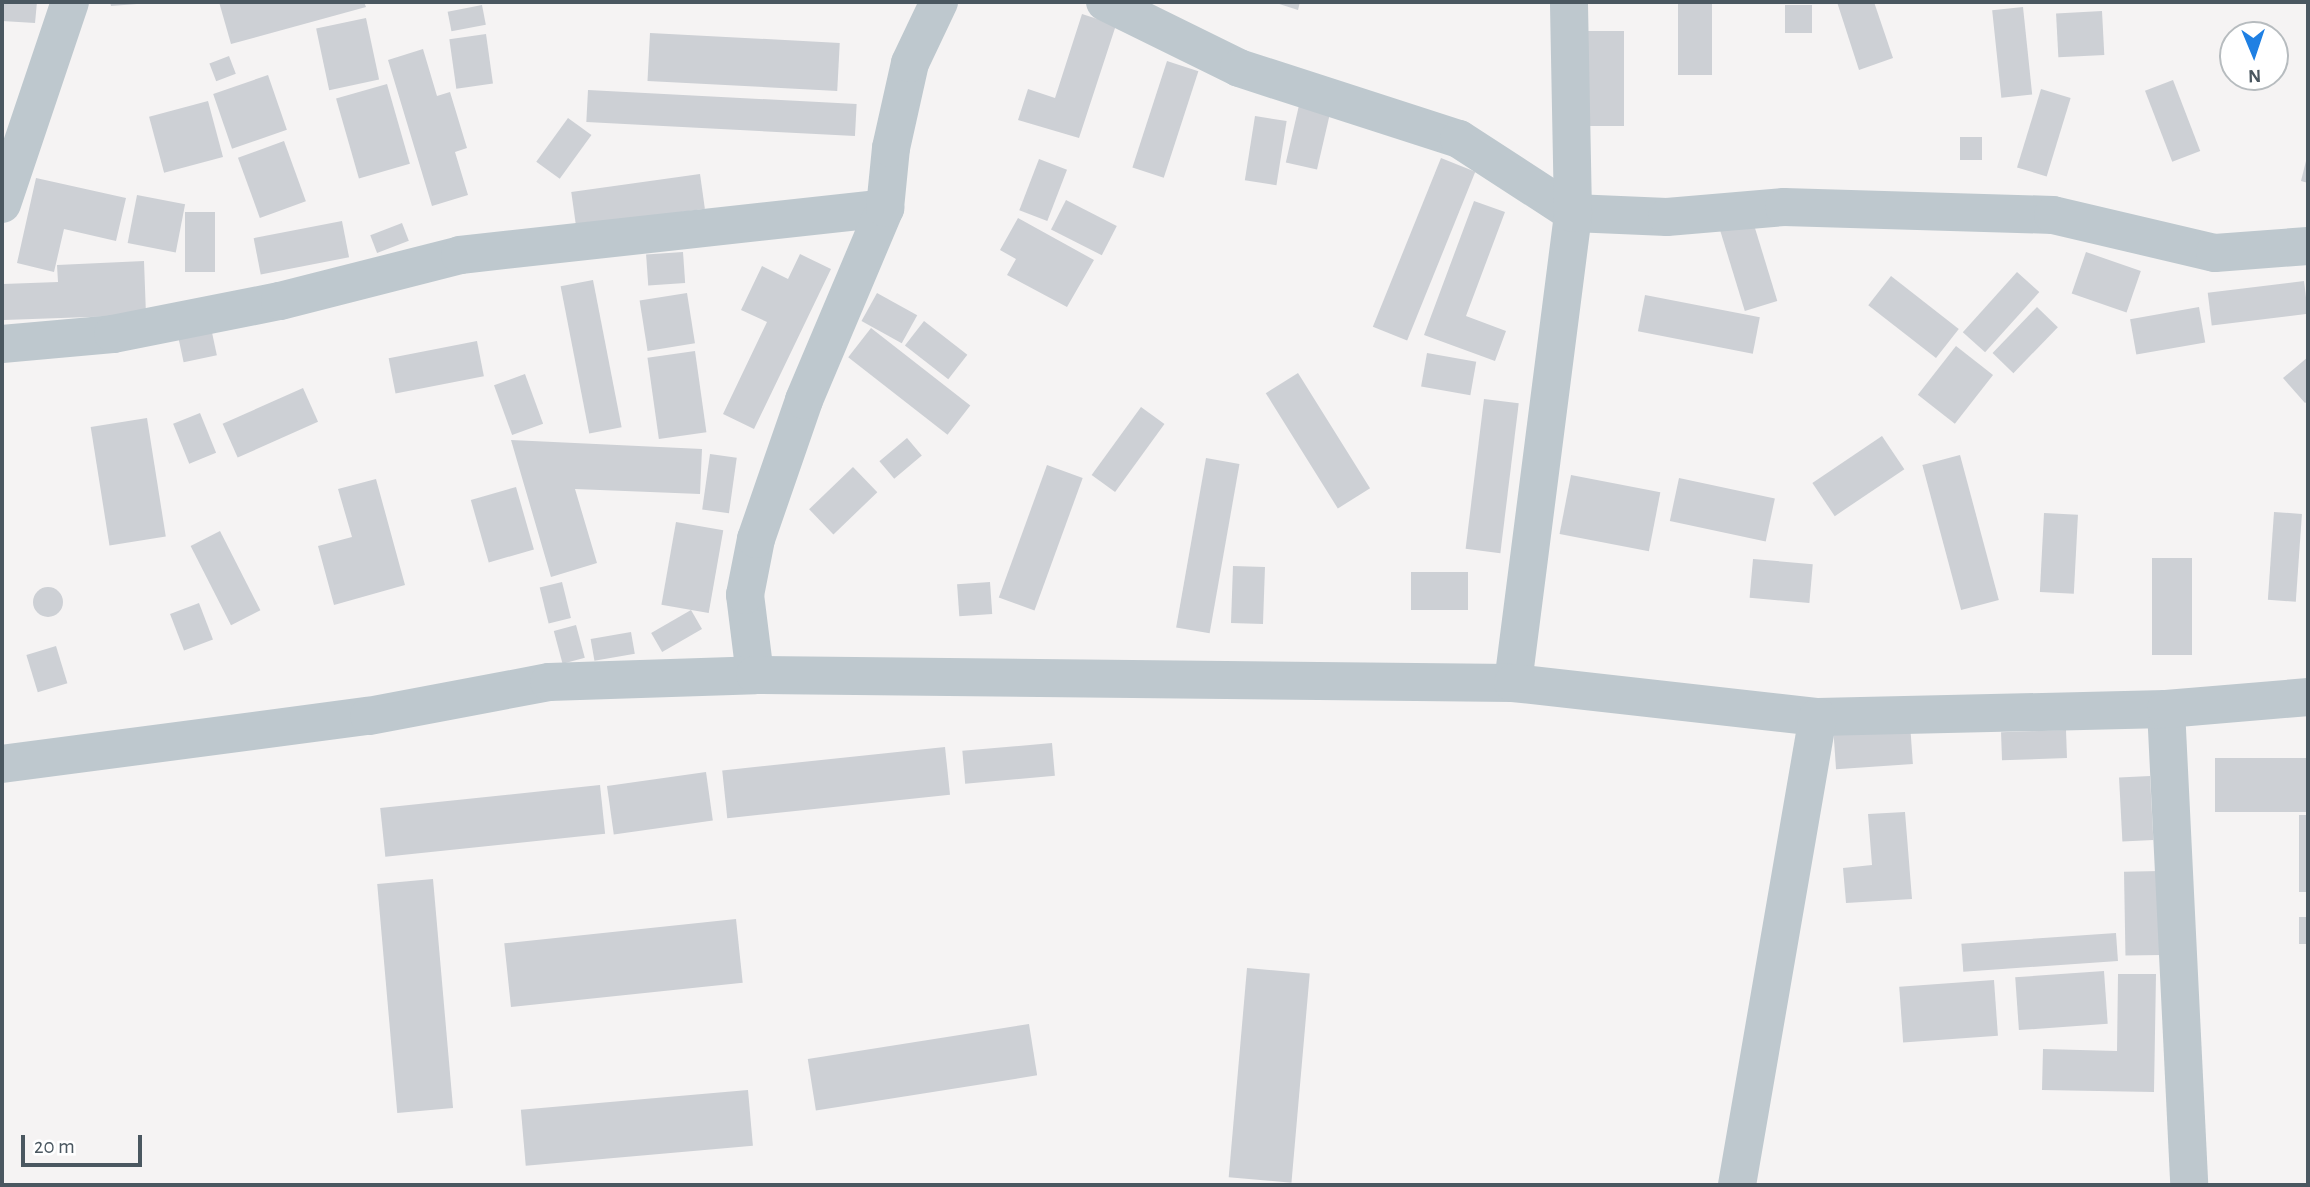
<!DOCTYPE html>
<html>
<head>
<meta charset="utf-8">
<style>
  body { margin:0 }
  #map { position:relative; width:2310px; height:1187px; overflow:hidden; background:#f5f3f3; font-family:"Alegreya Sans",sans-serif }
  div>[style] { position:absolute }
  .building>* { inset:0; background:#cdd0d5; transform-origin:0 0 }
  .round { border-radius:50% }
  .street>* { height:38px; margin:-19px; padding:0 19px; transform-origin:19px; border-radius:19px; background:#bec8ce }
  span { translate:-50% -50%; white-space:nowrap; text-align:center; line-height:1.15; -webkit-text-stroke:7px #fff; paint-order:stroke }
  .frame { position:absolute; inset:0; border:4px solid #4a5760; pointer-events:none }
  .north { position:absolute; left:2219px; top:21px; width:70px; height:70px; box-sizing:border-box; background:#fff; border:2px solid #b7bcbf; border-radius:50%; rotate:178deg; font-size:19px; font-weight:700; line-height:28px; text-align:center; color:#4a5760 }
  .north::after { content:''; display:block; margin:auto; width:24px; height:32px; background:#1f80e3; clip-path:polygon(50% 0,100% 100%,50% 72%,0 100%) }
  .scale { position:absolute; left:21px; top:1135px; width:121px; height:32px; box-sizing:border-box; border:4px solid #4a5760; border-top:0; padding-left:9px; font-size:21px; line-height:24px; white-space:nowrap; color:#4a5760; -webkit-text-stroke:5px #fff; paint-order:stroke }
</style>
</head>
<body>
<div id="map">
  <div class="building">
    <div style="clip-path:polygon(2px 2px,37px 2px,35px 23px,2px 21px)"></div>
    <div style="clip-path:polygon(110px 2px,137px 2px,137px 4px,111px 6px)"></div>
    <div style="clip-path:polygon(219px 2px,364px 2px,366px 7px,231px 44px)"></div>
    <div style="clip-path:polygon(1273px 2px,1300px 2px,1298px 10px)"></div>
    <div style="left:1678px;top:2px;width:34px;height:73px"></div>
    <div style="clip-path:polygon(1837px 2px,1874px 2px,1893px 58px,1859px 70px)"></div>
    <div style="left:482px;top:5px;width:20px;height:35px;rotate:79deg"></div>
    <div style="left:1785px;top:5px;width:27px;height:28px"></div>
    <div style="left:2023px;top:7px;width:88px;height:31px;rotate:84deg"></div>
    <div style="left:2102px;top:11px;width:44px;height:46px;rotate:87deg"></div>
    <div style="clip-path:polygon(1082px 14px,1116px 25px,1079px 138px,1018px 120px,1028px 89px,1055px 98px)"></div>
    <div style="left:366px;top:18px;width:63px;height:51px;rotate:78deg"></div>
    <div style="left:1587px;top:31px;width:37px;height:95px"></div>
    <div style="left:650px;top:33px;width:190px;height:48px;rotate:3deg"></div>
    <div style="left:486px;top:34px;width:50px;height:37px;rotate:82deg"></div>
    <div style="clip-path:polygon(423px 49px,437px 96px,450px 92px,467px 148px,455px 152px,468px 195px,432px 206px,388px 60px)"></div>
    <div style="left:229px;top:56px;width:19px;height:21px;rotate:69deg"></div>
    <div style="left:1167px;top:61px;width:33px;height:112px;rotate:18deg"></div>
    <div style="left:268px;top:75px;width:58px;height:58px;rotate:71deg"></div>
    <div style="left:2173px;top:80px;width:76px;height:30px;rotate:69deg"></div>
    <div style="left:387px;top:84px;width:83px;height:53px;rotate:74deg"></div>
    <div style="left:2041px;top:89px;width:31px;height:82px;rotate:17deg"></div>
    <div style="left:588px;top:90px;width:269px;height:32px;rotate:3deg"></div>
    <div style="left:208px;top:101px;width:58px;height:61px;rotate:75deg"></div>
    <div style="left:1300px;top:101px;width:32px;height:63px;rotate:13deg"></div>
    <div style="left:1255px;top:116px;width:32px;height:65px;rotate:9deg"></div>
    <div style="left:568px;top:118px;width:29px;height:54px;rotate:36deg"></div>
    <div style="left:1960px;top:137px;width:22px;height:23px"></div>
    <div style="left:284px;top:141px;width:64px;height:49px;rotate:70deg"></div>
    <div style="clip-path:polygon(2308px 153px,2308px 183px,2301px 181px)"></div>
    <div style="left:1441px;top:158px;width:37px;height:182px;rotate:22deg"></div>
    <div style="left:1039px;top:159px;width:30px;height:55px;rotate:21deg"></div>
    <div style="left:700px;top:174px;width:35px;height:130px;rotate:82deg"></div>
    <div style="clip-path:polygon(36px 178px,126px 198px,116px 241px,64px 229px,54px 272px,17px 263px)"></div>
    <div style="left:137px;top:195px;width:49px;height:49px;rotate:11deg"></div>
    <div style="left:1066px;top:200px;width:57px;height:33px;rotate:27deg"></div>
    <div style="clip-path:polygon(1474px 201px,1505px 212px,1466px 316px,1506px 331px,1495px 361px,1424px 335px)"></div>
    <div style="left:185px;top:212px;width:30px;height:60px"></div>
    <div style="left:1751px;top:215px;width:90px;height:34px;rotate:73deg"></div>
    <div style="clip-path:polygon(1018px 218px,1094px 260px,1067px 307px,1007px 275px,1016px 259px,1000px 250px)"></div>
    <div style="left:342px;top:221px;width:37px;height:90px;rotate:79deg"></div>
    <div style="left:402px;top:223px;width:19px;height:34px;rotate:69deg"></div>
    <div style="left:683px;top:252px;width:31px;height:37px;rotate:86deg"></div>
    <div style="left:2086px;top:252px;width:58px;height:44px;rotate:19deg"></div>
    <div style="clip-path:polygon(800px 254px,831px 269px,754px 429px,723px 414px,767px 322px,741px 310px,762px 266px,788px 279px)"></div>
    <div style="clip-path:polygon(144px 261px,146px 315px,4px 320px,3px 284px,58px 282px,57px 265px)"></div>
    <div style="left:2017px;top:272px;width:30px;height:81px;rotate:42deg"></div>
    <div style="left:1891px;top:276px;width:86px;height:37px;rotate:38deg"></div>
    <div style="left:593px;top:280px;width:150px;height:33px;rotate:79deg"></div>
    <div style="left:2304px;top:281px;width:33px;height:97px;rotate:83deg"></div>
    <div style="left:687px;top:293px;width:51px;height:48px;rotate:81deg"></div>
    <div style="left:877px;top:293px;width:46px;height:32px;rotate:29deg"></div>
    <div style="left:1645px;top:295px;width:117px;height:37px;rotate:11deg"></div>
    <div style="left:2037px;top:307px;width:29px;height:64px;rotate:44deg"></div>
    <div style="left:2199px;top:307px;width:36px;height:70px;rotate:80deg"></div>
    <div style="left:924px;top:321px;width:55px;height:31px;rotate:38deg"></div>
    <div style="left:210px;top:323px;width:33px;height:34px;rotate:78deg"></div>
    <div style="left:871px;top:328px;width:126px;height:37px;rotate:38deg"></div>
    <div style="left:477px;top:341px;width:36px;height:90px;rotate:79deg"></div>
    <div style="left:1956px;top:346px;width:47px;height:62px;rotate:38deg"></div>
    <div style="left:695px;top:351px;width:82px;height:48px;rotate:82deg"></div>
    <div style="left:1427px;top:353px;width:50px;height:34px;rotate:10deg"></div>
    <div style="clip-path:polygon(2308px 357px,2308px 401px,2305px 403px,2283px 378px)"></div>
    <div style="left:1298px;top:373px;width:136px;height:38px;rotate:58deg"></div>
    <div style="left:525px;top:374px;width:53px;height:33px;rotate:70deg"></div>
    <div style="left:303px;top:388px;width:37px;height:88px;rotate:66deg"></div>
    <div style="left:1484px;top:399px;width:35px;height:151px;rotate:7deg"></div>
    <div style="left:1141px;top:407px;width:29px;height:84px;rotate:36deg"></div>
    <div style="left:200px;top:413px;width:43px;height:29px;rotate:68deg"></div>
    <div style="left:147px;top:418px;width:120px;height:57px;rotate:81deg"></div>
    <div style="left:1882px;top:436px;width:40px;height:84px;rotate:56deg"></div>
    <div style="left:907px;top:438px;width:23px;height:36px;rotate:50deg"></div>
    <div style="clip-path:polygon(511px 440px,702px 449px,700px 494px,575px 489px,597px 563px,551px 577px)"></div>
    <div style="left:710px;top:454px;width:27px;height:56px;rotate:8deg"></div>
    <div style="left:1960px;top:455px;width:150px;height:39px;rotate:75deg"></div>
    <div style="left:1206px;top:458px;width:34px;height:172px;rotate:10deg"></div>
    <div style="left:1047px;top:465px;width:38px;height:141px;rotate:20deg"></div>
    <div style="left:853px;top:467px;width:35px;height:61px;rotate:46deg"></div>
    <div style="left:1571px;top:475px;width:91px;height:60px;rotate:11deg"></div>
    <div style="left:1679px;top:478px;width:98px;height:44px;rotate:12deg"></div>
    <div style="clip-path:polygon(376px 479px,405px 585px,334px 605px,318px 546px,352px 537px,338px 489px)"></div>
    <div style="left:516px;top:487px;width:65px;height:47px;rotate:74deg"></div>
    <div style="left:2274px;top:512px;width:28px;height:88px;rotate:4deg"></div>
    <div style="left:2044px;top:513px;width:34px;height:79px;rotate:3deg"></div>
    <div style="left:676px;top:522px;width:48px;height:84px;rotate:10deg"></div>
    <div style="left:220px;top:531px;width:89px;height:33px;rotate:63deg"></div>
    <div style="left:2152px;top:558px;width:40px;height:97px"></div>
    <div style="left:1753px;top:559px;width:60px;height:39px;rotate:5deg"></div>
    <div style="left:1233px;top:566px;width:32px;height:57px;rotate:2deg"></div>
    <div style="left:1468px;top:572px;width:38px;height:57px;rotate:90deg"></div>
    <div style="left:562px;top:582px;width:37px;height:23px;rotate:76deg"></div>
    <div style="left:990px;top:582px;width:32px;height:33px;rotate:86deg"></div>
    <div class="round" style="left:33px;top:587px;width:30px;height:30px"></div>
    <div style="left:199px;top:603px;width:39px;height:31px;rotate:69deg"></div>
    <div style="left:691px;top:610px;width:22px;height:46px;rotate:60deg"></div>
    <div style="left:576px;top:625px;width:34px;height:23px;rotate:75deg"></div>
    <div style="left:631px;top:632px;width:22px;height:41px;rotate:80deg"></div>
    <div style="left:56px;top:646px;width:39px;height:31px;rotate:73deg"></div>
    <div style="left:1910px;top:723px;width:41px;height:77px;rotate:86deg"></div>
    <div style="left:2066px;top:730px;width:28px;height:65px;rotate:88deg"></div>
    <div style="left:1052px;top:743px;width:33px;height:90px;rotate:85deg"></div>
    <div style="left:945px;top:747px;width:48px;height:224px;rotate:84deg"></div>
    <div style="left:2308px;top:758px;width:54px;height:93px;rotate:90deg"></div>
    <div style="left:706px;top:772px;width:49px;height:100px;rotate:82deg"></div>
    <div style="left:2150px;top:776px;width:64px;height:31px;rotate:87deg"></div>
    <div style="left:600px;top:785px;width:49px;height:221px;rotate:84deg"></div>
    <div style="clip-path:polygon(1905px 812px,1912px 899px,1846px 903px,1843px 868px,1872px 865px,1868px 814px)"></div>
    <div style="left:2299px;top:815px;width:9px;height:77px"></div>
    <div style="left:2160px;top:871px;width:84px;height:36px;rotate:89deg"></div>
    <div style="left:433px;top:879px;width:230px;height:56px;rotate:85deg"></div>
    <div style="left:2299px;top:917px;width:9px;height:27px"></div>
    <div style="left:736px;top:919px;width:64px;height:233px;rotate:84deg"></div>
    <div style="left:2116px;top:933px;width:28px;height:155px;rotate:86deg"></div>
    <div style="left:1247px;top:968px;width:63px;height:210px;rotate:5deg"></div>
    <div style="left:2104px;top:971px;width:53px;height:89px;rotate:86deg"></div>
    <div style="clip-path:polygon(2118px 974px,2156px 974px,2154px 1092px,2042px 1090px,2043px 1049px,2117px 1051px)"></div>
    <div style="left:1994px;top:980px;width:56px;height:95px;rotate:86deg"></div>
    <div style="left:1029px;top:1024px;width:52px;height:224px;rotate:81deg"></div>
    <div style="left:748px;top:1090px;width:56px;height:228px;rotate:85deg"></div>
  </div>
  <div class="street">
    <div style="left:1105px;top:2px;width:149px;rotate:26.2deg"></div>
    <div style="left:1239px;top:68px;width:231px;rotate:17.9deg"></div>
    <div style="left:1459px;top:139px;width:136px;rotate:33deg"></div>
    <div style="left:1573px;top:213px;width:94px;rotate:2.4deg"></div>
    <div style="left:1667px;top:217px;width:117px;rotate:-4.9deg"></div>
    <div style="left:1784px;top:207px;width:269px;rotate:1.7deg"></div>
    <div style="left:2053px;top:215px;width:166px;rotate:13.2deg"></div>
    <div style="left:2215px;top:253px;width:93px;rotate:-4.3deg"></div>
    <div style="left:2px;top:204px;width:213px;rotate:-71.4deg"></div>
    <div style="left:2px;top:344px;width:111px;rotate:-5.1deg"></div>
    <div style="left:113px;top:334px;width:170px;rotate:-11.2deg"></div>
    <div style="left:280px;top:301px;width:186px;rotate:-14.3deg"></div>
    <div style="left:460px;top:255px;width:428px;rotate:-6.3deg"></div>
    <div style="left:755px;top:675px;width:81px;rotate:-97.1deg"></div>
    <div style="left:745px;top:595px;width:57px;rotate:-78.9deg"></div>
    <div style="left:756px;top:539px;width:147px;rotate:-70.9deg"></div>
    <div style="left:804px;top:400px;width:208px;rotate:-67.1deg"></div>
    <div style="left:885px;top:208px;width:60px;rotate:-84.3deg"></div>
    <div style="left:891px;top:148px;width:87px;rotate:-77.4deg"></div>
    <div style="left:910px;top:63px;width:68px;rotate:-64.6deg"></div>
    <div style="left:1513px;top:683px;width:474px;rotate:-82.7deg"></div>
    <div style="left:1573px;top:213px;width:211px;rotate:-91.1deg"></div>
    <div style="left:2166px;top:709px;width:477px;rotate:87.2deg"></div>
    <div style="left:2px;top:764px;width:370px;rotate:-7.5deg"></div>
    <div style="left:369px;top:716px;width:183px;rotate:-10.7deg"></div>
    <div style="left:549px;top:682px;width:206px;rotate:-1.9deg"></div>
    <div style="left:755px;top:675px;width:758px;rotate:0.6deg"></div>
    <div style="left:1513px;top:683px;width:307px;rotate:6.4deg"></div>
    <div style="left:1818px;top:717px;width:348px;rotate:-1.3deg"></div>
    <div style="left:2166px;top:709px;width:143px;rotate:-4.8deg"></div>
    <div style="left:1737px;top:1185px;width:475px;rotate:-80.2deg"></div>
  </div>
  <div class="frame"></div>
  <div class="north">N</div>
  <div class="scale">20 m</div>
</div>
</body>
</html>
